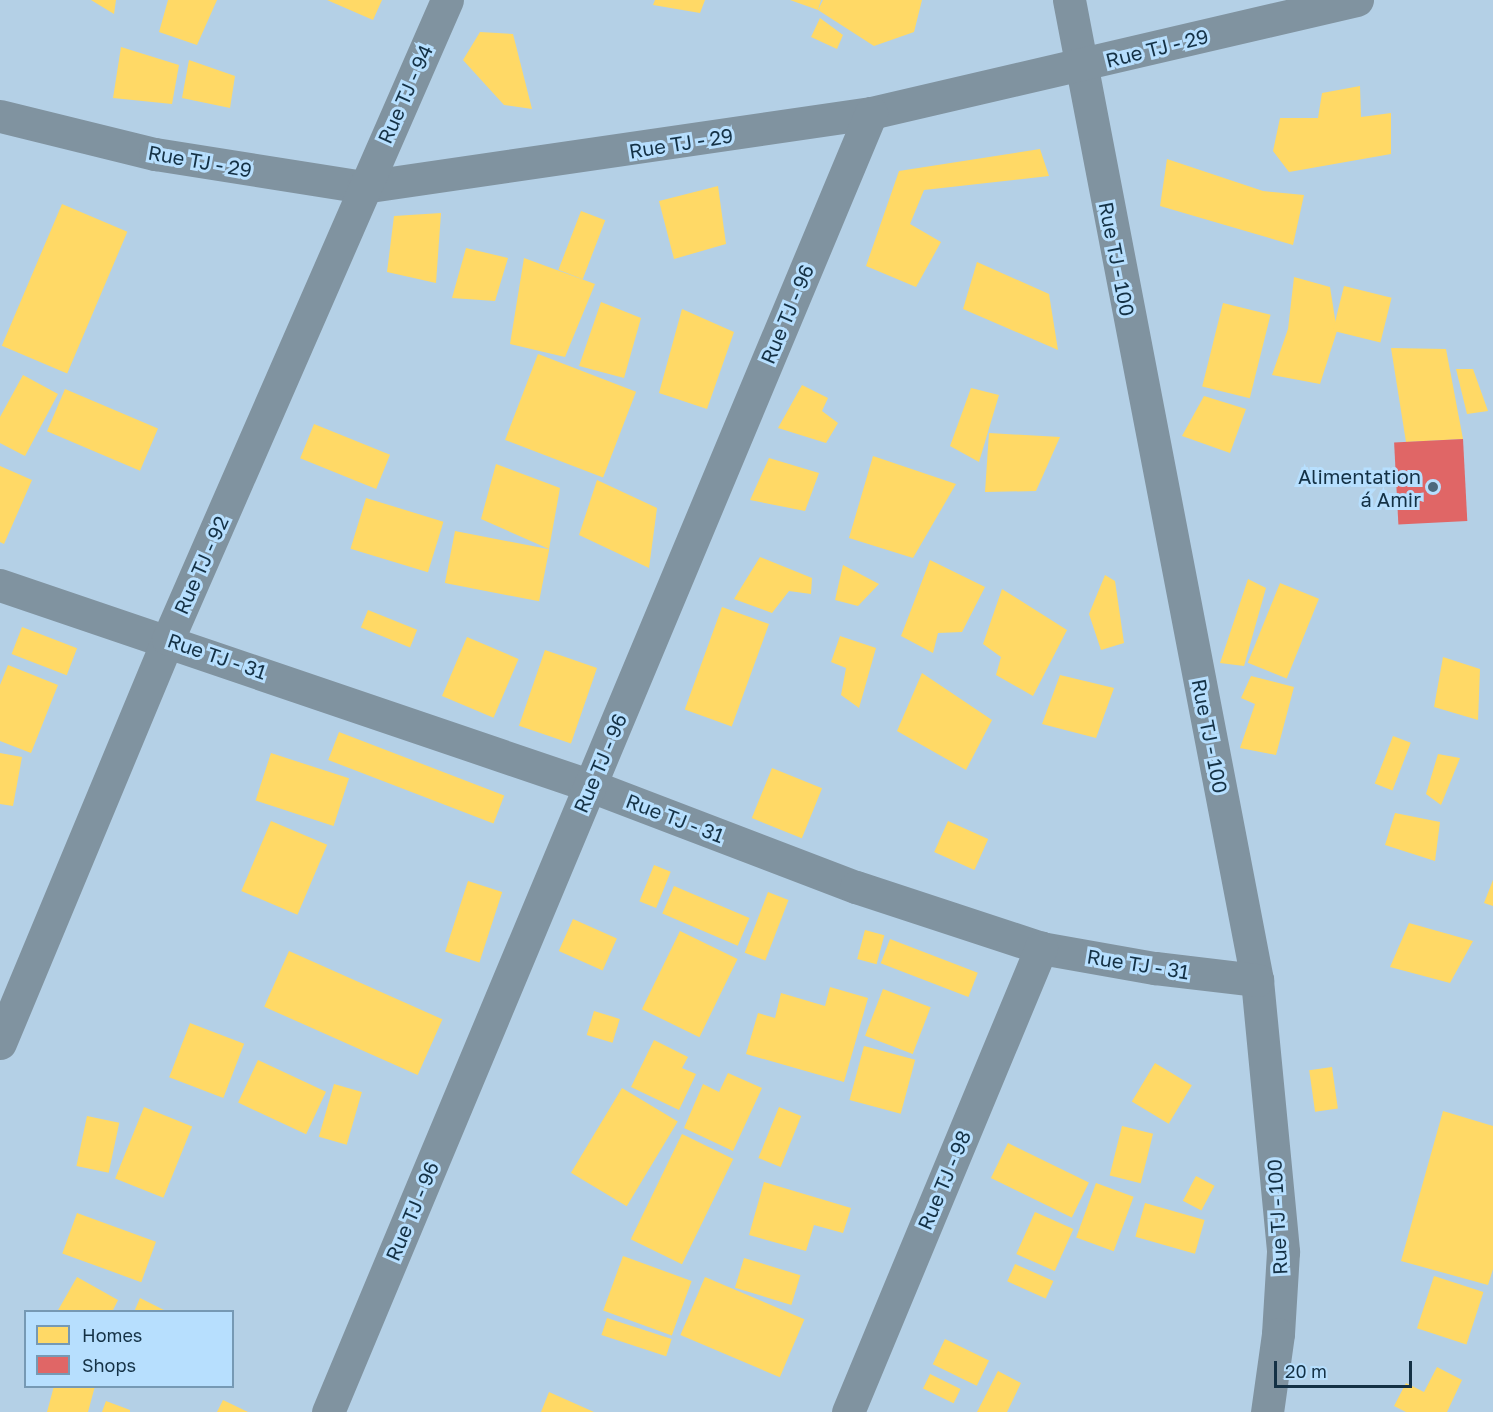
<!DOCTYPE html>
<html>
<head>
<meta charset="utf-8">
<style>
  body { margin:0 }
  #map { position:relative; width:1493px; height:1412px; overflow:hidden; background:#b4d0e6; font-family:"Golos Text",sans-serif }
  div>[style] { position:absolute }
  .homes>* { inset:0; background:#ffd966; transform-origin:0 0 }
  .shops>* { inset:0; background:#e06666; transform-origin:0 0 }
  .street>* { height:33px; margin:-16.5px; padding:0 16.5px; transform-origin:16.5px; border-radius:16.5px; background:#8093a0 }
  .dots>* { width:16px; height:16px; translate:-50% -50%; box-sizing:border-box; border:3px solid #b7dffe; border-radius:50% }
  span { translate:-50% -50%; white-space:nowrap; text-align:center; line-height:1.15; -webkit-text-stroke:6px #b7dffe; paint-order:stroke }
  .street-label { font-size:20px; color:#143145 }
  .poi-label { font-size:20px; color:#143145 }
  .right { translate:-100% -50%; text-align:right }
  .legend { position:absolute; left:24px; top:1310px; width:210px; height:78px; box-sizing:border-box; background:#b7dffe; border:2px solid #7699b4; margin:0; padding:8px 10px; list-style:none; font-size:18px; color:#143145 }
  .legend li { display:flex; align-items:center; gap:12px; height:30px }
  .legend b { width:30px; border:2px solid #7699b4 }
  .scale { position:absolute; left:1274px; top:1361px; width:138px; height:27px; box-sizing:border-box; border:3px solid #143145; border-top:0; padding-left:8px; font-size:18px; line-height:21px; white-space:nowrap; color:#143145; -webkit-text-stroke:4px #b7dffe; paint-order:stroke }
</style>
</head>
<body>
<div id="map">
  <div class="homes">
    <div style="clip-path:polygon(91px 0,116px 0,114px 14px)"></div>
    <div style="clip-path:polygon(168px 0,217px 0,197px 45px,159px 32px)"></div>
    <div style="clip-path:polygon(327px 0,382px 0,373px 20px)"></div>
    <div style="clip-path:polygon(655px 0,705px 0,700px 13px,653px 5px)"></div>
    <div style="clip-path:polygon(790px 0,821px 0,818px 10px)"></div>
    <div style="clip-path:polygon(823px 0,922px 0,914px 32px,874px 46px,818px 10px)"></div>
    <div style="clip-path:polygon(820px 18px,843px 35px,837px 49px,811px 37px)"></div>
    <div style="clip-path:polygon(480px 32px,513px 34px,532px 109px,504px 105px,463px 60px)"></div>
    <div style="clip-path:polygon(121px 47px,179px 65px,172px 104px,113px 98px)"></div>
    <div style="clip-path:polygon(189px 60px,235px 76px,230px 108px,182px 98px)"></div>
    <div style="clip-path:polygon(1360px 86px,1361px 117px,1391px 113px,1391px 154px,1289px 172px,1273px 151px,1280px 118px,1318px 118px,1322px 93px)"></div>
    <div style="clip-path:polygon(1040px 149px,1049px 176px,924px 190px,910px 224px,941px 242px,916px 287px,866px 266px,899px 171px)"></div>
    <div style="clip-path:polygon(1167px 159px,1263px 191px,1304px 195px,1293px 245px,1160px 206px)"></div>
    <div style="clip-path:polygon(718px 186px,726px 244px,674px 259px,659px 201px)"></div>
    <div style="left:62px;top:204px;width:71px;height:154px;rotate:23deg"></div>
    <div style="left:581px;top:211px;width:26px;height:63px;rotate:21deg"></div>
    <div style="clip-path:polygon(441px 213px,436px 283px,387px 272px,394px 216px)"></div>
    <div style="clip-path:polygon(466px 248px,508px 258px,495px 301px,452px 298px)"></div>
    <div style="clip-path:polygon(524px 258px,595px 284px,565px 357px,510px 344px)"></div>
    <div style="clip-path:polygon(977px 262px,1049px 294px,1058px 350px,963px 309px)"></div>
    <div style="clip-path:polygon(1294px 277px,1330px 287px,1337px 331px,1320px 384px,1272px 375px,1288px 329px)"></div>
    <div style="left:1344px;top:286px;width:49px;height:46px;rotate:14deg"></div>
    <div style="clip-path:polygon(601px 302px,641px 318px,624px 378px,579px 366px)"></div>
    <div style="left:1223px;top:303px;width:49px;height:86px;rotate:14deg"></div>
    <div style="clip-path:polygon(682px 309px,734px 332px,707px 409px,659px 393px)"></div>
    <div style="clip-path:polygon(1391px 348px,1446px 349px,1463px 439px,1406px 442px)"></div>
    <div style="left:538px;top:354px;width:105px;height:92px;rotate:21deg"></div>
    <div style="clip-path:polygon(1456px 369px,1473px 369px,1488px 411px,1467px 414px)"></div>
    <div style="clip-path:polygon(23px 375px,58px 394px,25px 456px,0 443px,0 417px)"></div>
    <div style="clip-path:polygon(802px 385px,828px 398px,822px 411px,838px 423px,826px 443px,778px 428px)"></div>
    <div style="clip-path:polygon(971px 388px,999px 395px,979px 462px,950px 446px)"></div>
    <div style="left:65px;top:389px;width:101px;height:46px;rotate:23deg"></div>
    <div style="clip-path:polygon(1204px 396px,1246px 409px,1230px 453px,1182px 436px)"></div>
    <div style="left:314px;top:424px;width:82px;height:37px;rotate:22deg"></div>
    <div style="clip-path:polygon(989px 433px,1060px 437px,1036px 491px,985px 492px)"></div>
    <div style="clip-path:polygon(873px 456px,956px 484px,913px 558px,849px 538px)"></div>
    <div style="clip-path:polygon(769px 458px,819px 473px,805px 511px,750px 500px)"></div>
    <div style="clip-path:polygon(496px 464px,560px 488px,549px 549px,481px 519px)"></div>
    <div style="clip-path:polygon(0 466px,32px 480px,4px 544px,0 542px)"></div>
    <div style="clip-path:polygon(597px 480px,657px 508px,649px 568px,579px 535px)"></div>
    <div style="left:366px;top:498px;width:81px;height:53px;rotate:17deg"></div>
    <div style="left:455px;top:531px;width:96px;height:53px;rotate:11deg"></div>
    <div style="clip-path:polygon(760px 557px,812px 578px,811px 594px,789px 591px,772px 613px,734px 599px)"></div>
    <div style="clip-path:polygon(930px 560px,985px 587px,962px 632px,938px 633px,933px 653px,901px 636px)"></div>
    <div style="clip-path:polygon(843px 565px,879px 584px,858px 606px,835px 600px)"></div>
    <div style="clip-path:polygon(1105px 575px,1115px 581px,1124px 643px,1101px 650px,1089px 614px)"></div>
    <div style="clip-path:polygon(1248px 579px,1266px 588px,1244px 666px,1220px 663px)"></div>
    <div style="left:1280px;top:583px;width:42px;height:86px;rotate:22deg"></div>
    <div style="clip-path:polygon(1002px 589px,1067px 630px,1033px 696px,996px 675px,1001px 657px,983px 644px)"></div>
    <div style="left:722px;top:607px;width:50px;height:109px;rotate:20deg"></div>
    <div style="left:368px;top:610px;width:53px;height:19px;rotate:22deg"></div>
    <div style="left:22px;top:627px;width:59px;height:29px;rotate:21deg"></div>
    <div style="clip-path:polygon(840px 636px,876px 648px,859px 708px,841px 695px,846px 668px,831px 662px)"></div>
    <div style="left:467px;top:637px;width:56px;height:64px;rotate:23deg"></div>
    <div style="left:545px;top:650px;width:55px;height:80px;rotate:19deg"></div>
    <div style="clip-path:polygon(1443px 657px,1480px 669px,1478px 720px,1434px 707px)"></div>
    <div style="clip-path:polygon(8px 665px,58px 685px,31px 753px,0 741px,0 685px)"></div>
    <div style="clip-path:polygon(922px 673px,992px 720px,966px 770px,897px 731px)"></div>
    <div style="clip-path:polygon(1060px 675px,1114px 688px,1096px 738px,1042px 724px)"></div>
    <div style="clip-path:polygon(1251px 676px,1294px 687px,1276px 755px,1240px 748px,1255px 704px,1241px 698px)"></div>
    <div style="left:339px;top:732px;width:177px;height:30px;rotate:21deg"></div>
    <div style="left:1393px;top:736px;width:19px;height:51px;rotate:21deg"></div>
    <div style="clip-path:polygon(0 753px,22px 757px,13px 806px,0 804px)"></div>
    <div style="left:271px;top:753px;width:82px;height:50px;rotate:18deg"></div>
    <div style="clip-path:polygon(1438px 754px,1460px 758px,1441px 805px,1426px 794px)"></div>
    <div style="left:772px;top:768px;width:54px;height:54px;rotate:22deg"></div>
    <div style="clip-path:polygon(1395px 813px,1440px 822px,1435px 861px,1385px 845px)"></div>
    <div style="left:271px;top:821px;width:61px;height:76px;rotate:23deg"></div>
    <div style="left:948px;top:821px;width:44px;height:34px;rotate:24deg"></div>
    <div style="left:654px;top:865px;width:18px;height:39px;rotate:22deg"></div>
    <div style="clip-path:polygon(1493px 880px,1493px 906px,1484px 903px)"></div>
    <div style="left:468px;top:881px;width:36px;height:74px;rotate:18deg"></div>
    <div style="left:674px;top:886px;width:82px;height:30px;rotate:23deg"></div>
    <div style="left:768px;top:892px;width:22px;height:65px;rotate:21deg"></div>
    <div style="left:573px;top:919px;width:48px;height:35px;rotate:24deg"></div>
    <div style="clip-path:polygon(1409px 923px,1473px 941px,1450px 983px,1390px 967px)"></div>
    <div style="left:865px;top:930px;width:20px;height:30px;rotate:15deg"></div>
    <div style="left:680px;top:931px;width:64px;height:87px;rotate:26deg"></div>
    <div style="left:890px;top:939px;width:94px;height:26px;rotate:21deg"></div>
    <div style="left:289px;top:951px;width:168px;height:61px;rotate:24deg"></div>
    <div style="clip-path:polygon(830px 987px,868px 998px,844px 1082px,746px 1054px,758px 1013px,775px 1018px,781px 993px,825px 1006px)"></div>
    <div style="left:883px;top:989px;width:51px;height:50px;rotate:21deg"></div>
    <div style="left:594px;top:1011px;width:27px;height:25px;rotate:17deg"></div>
    <div style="left:190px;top:1023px;width:58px;height:58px;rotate:21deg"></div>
    <div style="clip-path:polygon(654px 1040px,688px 1057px,682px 1068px,696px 1074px,679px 1110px,631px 1087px)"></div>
    <div style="left:864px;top:1046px;width:53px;height:56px;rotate:15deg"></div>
    <div style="left:258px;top:1060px;width:75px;height:47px;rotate:25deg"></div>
    <div style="left:1155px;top:1063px;width:43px;height:45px;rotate:31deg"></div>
    <div style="left:1332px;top:1067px;width:42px;height:23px;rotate:82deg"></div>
    <div style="clip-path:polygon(728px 1073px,762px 1088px,733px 1151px,684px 1128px,703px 1084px,719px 1092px)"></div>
    <div style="left:334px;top:1084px;width:29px;height:55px;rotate:16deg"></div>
    <div style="left:622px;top:1088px;width:65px;height:99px;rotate:31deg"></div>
    <div style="left:144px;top:1107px;width:52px;height:77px;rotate:22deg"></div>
    <div style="left:779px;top:1107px;width:24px;height:55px;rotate:22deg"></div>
    <div style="clip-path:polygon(1443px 1111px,1493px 1126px,1493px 1269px,1488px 1285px,1401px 1261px)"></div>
    <div style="left:87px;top:1116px;width:33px;height:51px;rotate:12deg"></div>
    <div style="left:1122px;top:1126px;width:32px;height:51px;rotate:14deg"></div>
    <div style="left:682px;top:1134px;width:57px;height:117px;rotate:26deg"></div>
    <div style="left:1008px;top:1143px;width:90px;height:39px;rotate:26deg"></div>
    <div style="left:1196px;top:1176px;width:21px;height:28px;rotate:28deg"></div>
    <div style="clip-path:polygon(764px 1182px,851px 1208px,843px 1233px,814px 1225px,806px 1251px,749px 1235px)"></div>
    <div style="left:1096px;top:1183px;width:40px;height:58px;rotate:20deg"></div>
    <div style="left:1145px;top:1203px;width:62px;height:35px;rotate:16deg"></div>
    <div style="left:1035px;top:1212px;width:42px;height:46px;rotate:24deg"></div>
    <div style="left:77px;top:1213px;width:84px;height:43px;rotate:20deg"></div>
    <div style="left:623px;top:1256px;width:73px;height:58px;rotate:20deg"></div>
    <div style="left:744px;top:1258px;width:59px;height:31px;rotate:17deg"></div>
    <div style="left:1015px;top:1264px;width:42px;height:19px;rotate:24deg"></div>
    <div style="left:1434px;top:1276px;width:52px;height:55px;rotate:18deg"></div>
    <div style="clip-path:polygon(77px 1277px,118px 1300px,112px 1312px,57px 1312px)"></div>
    <div style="left:705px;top:1277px;width:108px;height:63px;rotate:23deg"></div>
    <div style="clip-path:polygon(140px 1298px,168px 1312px,134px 1312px)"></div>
    <div style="left:607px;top:1318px;width:68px;height:18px;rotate:18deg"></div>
    <div style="left:945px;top:1339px;width:49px;height:28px;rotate:26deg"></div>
    <div style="clip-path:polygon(1437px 1367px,1462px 1380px,1447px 1412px,1406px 1412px,1394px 1406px,1406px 1383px,1424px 1392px)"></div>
    <div style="clip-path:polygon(998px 1371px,1021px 1383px,1007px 1412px,977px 1412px)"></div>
    <div style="left:930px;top:1374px;width:34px;height:16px;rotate:26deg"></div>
    <div style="clip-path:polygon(54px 1386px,95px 1386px,88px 1412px,47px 1412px)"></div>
    <div style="clip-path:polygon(549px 1392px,594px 1412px,541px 1412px)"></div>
    <div style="clip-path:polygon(223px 1400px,248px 1412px,217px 1412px)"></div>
    <div style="clip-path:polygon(106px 1401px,130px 1410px,130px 1412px,102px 1412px)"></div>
  </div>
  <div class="shops">
    <div style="left:1463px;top:439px;width:82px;height:69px;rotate:87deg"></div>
  </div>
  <div class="street">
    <div style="left:1069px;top:0;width:998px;rotate:79.14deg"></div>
    <div style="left:1257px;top:980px;width:273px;rotate:84.5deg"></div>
    <div style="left:1283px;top:1252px;width:82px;rotate:93.5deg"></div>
    <div style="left:1278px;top:1334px;width:79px;rotate:98deg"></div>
    <div style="left:0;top:116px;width:160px;rotate:13.8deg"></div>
    <div style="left:155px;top:154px;width:211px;rotate:9deg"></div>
    <div style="left:363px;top:187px;width:513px;rotate:-8.29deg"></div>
    <div style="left:871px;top:113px;width:499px;rotate:-13.1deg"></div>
    <div style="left:0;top:585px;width:624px;rotate:18.78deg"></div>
    <div style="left:591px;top:786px;width:284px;rotate:20.9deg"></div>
    <div style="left:856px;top:887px;width:195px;rotate:18.2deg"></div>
    <div style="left:1041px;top:948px;width:116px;rotate:10deg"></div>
    <div style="left:1155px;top:968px;width:103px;rotate:6.7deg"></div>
    <div style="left:0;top:1043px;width:438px;rotate:-67.4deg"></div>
    <div style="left:168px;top:639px;width:697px;rotate:-66.41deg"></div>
    <div style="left:328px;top:1412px;width:1408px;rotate:-67.31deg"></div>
    <div style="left:848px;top:1412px;width:503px;rotate:-67.42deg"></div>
  </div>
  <div class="dots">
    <div style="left:1433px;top:487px;background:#4c697d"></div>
  </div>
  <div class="street-label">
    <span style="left:1157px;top:48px;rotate:-14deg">Rue TJ - 29</span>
    <span style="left:405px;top:94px;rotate:-66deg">Rue TJ - 94</span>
    <span style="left:681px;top:143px;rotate:-9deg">Rue TJ - 29</span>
    <span style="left:200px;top:161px;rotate:10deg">Rue TJ - 29</span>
    <span style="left:1117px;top:259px;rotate:79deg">Rue TJ - 100</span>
    <span style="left:787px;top:314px;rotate:-67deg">Rue TJ - 96</span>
    <span style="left:201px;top:565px;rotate:-66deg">Rue TJ - 92</span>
    <span style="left:217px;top:656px;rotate:19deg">Rue TJ - 31</span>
    <span style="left:1210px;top:736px;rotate:79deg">Rue TJ - 100</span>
    <span style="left:600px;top:763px;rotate:-67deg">Rue TJ - 96</span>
    <span style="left:675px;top:818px;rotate:21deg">Rue TJ - 31</span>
    <span style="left:1138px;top:964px;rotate:9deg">Rue TJ - 31</span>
    <span style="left:944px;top:1180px;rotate:-67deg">Rue TJ - 98</span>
    <span style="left:412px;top:1211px;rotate:-67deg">Rue TJ - 96</span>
    <span style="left:1277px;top:1217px;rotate:-93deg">Rue TJ - 100</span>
  </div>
  <div class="poi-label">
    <span class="right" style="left:1421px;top:488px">Alimentation<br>á Amir</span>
  </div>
  <ul class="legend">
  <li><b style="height:16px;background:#ffd966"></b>Homes</li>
  <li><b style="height:16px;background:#e06666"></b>Shops</li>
  </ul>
  <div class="scale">20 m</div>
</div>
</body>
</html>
